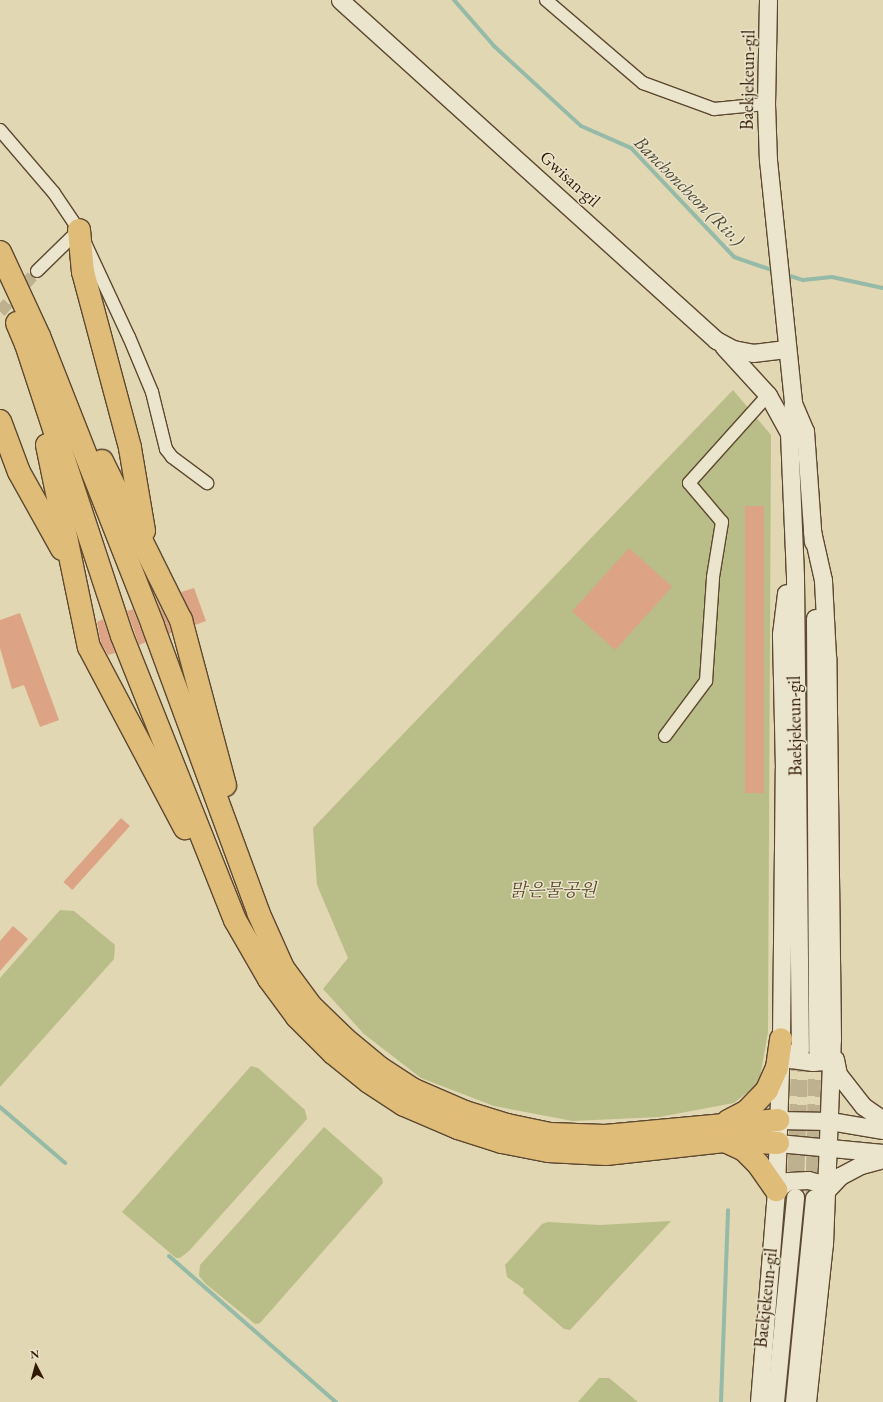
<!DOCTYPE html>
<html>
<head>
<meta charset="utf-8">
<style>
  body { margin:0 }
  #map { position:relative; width:883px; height:1402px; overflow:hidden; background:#e1d7b2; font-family:"EB Garamond","Noto Serif KR",serif }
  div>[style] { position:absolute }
  .green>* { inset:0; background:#b9bd88 }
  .stream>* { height:4px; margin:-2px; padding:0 2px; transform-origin:2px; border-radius:2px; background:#95baa7 }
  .building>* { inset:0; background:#dca485; transform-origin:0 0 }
  .street-tunnel>* { height:12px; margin-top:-6px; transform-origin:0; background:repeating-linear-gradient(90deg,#beb18f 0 12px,transparent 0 18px) }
  .secondary-tunnel>* { height:17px; margin-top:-8.5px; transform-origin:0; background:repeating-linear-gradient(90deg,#beb18f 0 17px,transparent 0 25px) }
  .roads { filter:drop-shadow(1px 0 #5d4830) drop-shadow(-1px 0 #5d4830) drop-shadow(0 1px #5d4830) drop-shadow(0 -1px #5d4830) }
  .street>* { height:12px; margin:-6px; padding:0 6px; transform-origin:6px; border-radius:6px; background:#ece5cd }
  .secondary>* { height:17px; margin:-8.5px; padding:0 8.5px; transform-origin:8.5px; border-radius:8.5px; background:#ece5cd }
  .highway>* { height:22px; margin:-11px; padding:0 11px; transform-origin:11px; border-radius:11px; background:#e0bc79 }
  span { translate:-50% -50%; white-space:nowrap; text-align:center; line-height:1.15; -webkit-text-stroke:3px #ece5cd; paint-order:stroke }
  .street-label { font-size:18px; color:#311904 }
  .park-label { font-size:18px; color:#5a4a2c; font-style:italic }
  .water-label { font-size:19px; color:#4f4935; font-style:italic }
  .north { position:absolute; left:16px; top:1346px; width:40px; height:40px; -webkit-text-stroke:3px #ece5cd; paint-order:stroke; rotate:354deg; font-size:11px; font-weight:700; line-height:16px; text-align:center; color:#311904 }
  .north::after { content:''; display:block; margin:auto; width:14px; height:18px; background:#311904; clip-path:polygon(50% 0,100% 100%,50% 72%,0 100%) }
</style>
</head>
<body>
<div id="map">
  <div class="green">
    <div style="clip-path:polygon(733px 390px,771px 435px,768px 1032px,759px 1083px,734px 1103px,659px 1117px,573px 1121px,494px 1106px,421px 1078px,364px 1034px,323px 989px,348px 958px,317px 885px,313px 828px)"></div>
    <div style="clip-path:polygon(60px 910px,74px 911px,115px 945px,114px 959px,0 1087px,0 978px)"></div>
    <div style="clip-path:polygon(251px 1066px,258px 1068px,305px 1110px,307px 1119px,189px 1251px,180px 1258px,176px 1258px,122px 1212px)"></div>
    <div style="clip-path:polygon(324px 1127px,382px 1178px,383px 1183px,260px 1323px,255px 1324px,206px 1284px,199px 1276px,200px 1265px)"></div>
    <div style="clip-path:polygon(671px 1221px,570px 1330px,564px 1329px,523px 1293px,524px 1289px,507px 1277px,505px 1265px,542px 1224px,548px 1222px,600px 1225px)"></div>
    <div style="clip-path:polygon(599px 1378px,609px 1378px,638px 1402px,578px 1402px)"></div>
  </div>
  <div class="stream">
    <div style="left:454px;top:0;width:61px;rotate:49deg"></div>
    <div style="left:494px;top:46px;width:118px;rotate:42.6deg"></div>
    <div style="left:581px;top:126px;width:55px;rotate:23.7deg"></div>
    <div style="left:631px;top:148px;width:150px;rotate:46.6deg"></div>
    <div style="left:734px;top:257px;width:43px;rotate:18.9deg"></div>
    <div style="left:784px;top:274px;width:20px;rotate:18deg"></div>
    <div style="left:803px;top:280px;width:29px;rotate:-6deg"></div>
    <div style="left:832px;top:277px;width:52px;rotate:12.2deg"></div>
    <div style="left:0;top:1107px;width:86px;rotate:40.7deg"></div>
    <div style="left:169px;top:1256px;width:222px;rotate:41.2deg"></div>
    <div style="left:721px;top:1402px;width:192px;rotate:-87.9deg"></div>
  </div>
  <div class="building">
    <div style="left:745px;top:506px;width:19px;height:287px"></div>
    <div style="left:629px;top:548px;width:58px;height:85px;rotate:42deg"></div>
    <div style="clip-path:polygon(194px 588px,206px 621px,195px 625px,181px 592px)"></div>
    <div style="clip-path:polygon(157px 601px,169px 624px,172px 633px,169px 634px)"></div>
    <div style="clip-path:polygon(133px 609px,146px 642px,139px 645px,127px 611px)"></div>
    <div style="clip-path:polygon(20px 613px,59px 720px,40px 727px,24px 685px,12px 689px,0 648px,0 620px)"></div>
    <div style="clip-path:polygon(103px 619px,115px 653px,108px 655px,101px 643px,97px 622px)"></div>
    <div style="left:121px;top:818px;width:12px;height:86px;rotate:42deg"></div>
    <div style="clip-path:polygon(13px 926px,28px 939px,0 971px,0 941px)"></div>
  </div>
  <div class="street-tunnel">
    <div style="left:0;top:312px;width:55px;rotate:-47.9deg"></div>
  </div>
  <div class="secondary-tunnel">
    <div style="left:795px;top:1196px;width:146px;rotate:-88deg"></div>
    <div style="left:814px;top:1196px;width:145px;rotate:-88.8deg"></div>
  </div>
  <div class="roads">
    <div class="street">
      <div style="left:546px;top:0;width:128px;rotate:40.6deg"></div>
      <div style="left:643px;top:83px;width:76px;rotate:20.1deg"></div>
      <div style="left:714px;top:109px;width:52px;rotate:-5.5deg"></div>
      <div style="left:0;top:130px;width:83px;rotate:49.4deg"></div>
      <div style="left:54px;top:193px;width:45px;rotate:56deg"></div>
      <div style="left:79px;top:230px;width:118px;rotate:65deg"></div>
      <div style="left:129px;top:337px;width:60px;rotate:67.3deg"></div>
      <div style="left:152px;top:392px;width:59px;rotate:76.2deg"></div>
      <div style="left:166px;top:449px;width:10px;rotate:53deg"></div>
      <div style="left:172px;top:457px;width:44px;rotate:36.6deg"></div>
      <div style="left:37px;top:271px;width:59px;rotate:-44.3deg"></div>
      <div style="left:665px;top:736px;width:69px;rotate:-53.3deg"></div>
      <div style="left:706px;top:681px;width:104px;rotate:-86.1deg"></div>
      <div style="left:713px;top:577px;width:56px;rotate:-80.7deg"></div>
      <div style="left:722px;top:522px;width:51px;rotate:-130.2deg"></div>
      <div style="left:689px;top:483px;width:118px;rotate:-48.1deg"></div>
    </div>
    <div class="secondary">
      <div style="left:340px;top:0;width:507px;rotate:42.12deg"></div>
      <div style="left:716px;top:340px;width:19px;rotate:28deg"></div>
      <div style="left:733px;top:349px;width:20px;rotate:11deg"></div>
      <div style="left:753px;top:353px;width:33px;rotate:-7deg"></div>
      <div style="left:768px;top:0;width:104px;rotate:91.1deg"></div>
      <div style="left:766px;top:104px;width:56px;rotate:88deg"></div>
      <div style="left:768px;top:160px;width:244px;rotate:84.1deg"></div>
      <div style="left:793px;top:403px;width:30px;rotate:98deg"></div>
      <div style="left:789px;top:433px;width:145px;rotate:87.6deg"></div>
      <div style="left:795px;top:578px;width:472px;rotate:89.4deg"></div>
      <div style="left:724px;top:347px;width:65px;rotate:47.5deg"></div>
      <div style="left:768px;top:395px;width:43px;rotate:61.1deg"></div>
      <div style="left:793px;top:403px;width:30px;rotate:67deg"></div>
      <div style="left:805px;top:431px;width:111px;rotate:85.9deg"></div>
      <div style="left:815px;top:618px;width:433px;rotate:89.7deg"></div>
      <div style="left:785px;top:1050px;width:11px;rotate:56deg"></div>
      <div style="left:791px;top:1059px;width:22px;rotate:8deg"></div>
      <div style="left:813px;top:1062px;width:11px;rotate:-5deg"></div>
      <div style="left:824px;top:1061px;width:11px;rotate:-63deg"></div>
      <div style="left:835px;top:1059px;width:15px;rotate:79deg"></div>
      <div style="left:838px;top:1074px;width:41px;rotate:52deg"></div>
      <div style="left:863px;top:1106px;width:24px;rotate:35deg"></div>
      <div style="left:778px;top:1120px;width:52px;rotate:1.1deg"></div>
      <div style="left:830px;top:1121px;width:54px;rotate:9.6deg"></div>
      <div style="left:778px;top:1143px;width:105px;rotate:5.4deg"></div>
      <div style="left:776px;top:1190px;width:15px;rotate:-37deg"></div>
      <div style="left:788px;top:1181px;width:20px;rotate:-3deg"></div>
      <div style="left:808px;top:1180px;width:12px;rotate:14deg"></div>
      <div style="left:820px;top:1183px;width:10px;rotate:53deg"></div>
      <div style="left:826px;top:1191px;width:21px;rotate:-47deg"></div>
      <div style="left:840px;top:1176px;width:24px;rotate:-28deg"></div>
      <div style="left:861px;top:1165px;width:23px;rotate:-15deg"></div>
      <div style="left:759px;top:1402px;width:213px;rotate:-85.4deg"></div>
      <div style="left:776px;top:1190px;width:151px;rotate:-88.1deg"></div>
      <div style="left:781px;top:1039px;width:271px;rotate:-89.4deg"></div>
      <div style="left:784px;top:768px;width:134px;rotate:-91.3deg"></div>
      <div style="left:781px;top:634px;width:41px;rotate:-83deg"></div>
      <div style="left:775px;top:1402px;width:206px;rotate:-84.4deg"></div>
      <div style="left:794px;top:1402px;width:205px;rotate:-84.4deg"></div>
      <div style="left:807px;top:1402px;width:159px;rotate:-83.9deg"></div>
      <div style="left:824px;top:1244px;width:205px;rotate:-87.8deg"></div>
      <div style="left:832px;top:1039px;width:382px;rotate:-90.7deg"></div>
      <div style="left:827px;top:657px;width:77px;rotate:-93deg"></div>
      <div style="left:823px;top:580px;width:50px;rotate:-102.7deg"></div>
    </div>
    <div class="highway">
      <div style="left:79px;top:230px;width:42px;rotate:84.6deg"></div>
      <div style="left:83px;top:272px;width:182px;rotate:75deg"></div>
      <div style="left:130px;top:448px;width:84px;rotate:80.4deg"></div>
      <div style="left:0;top:252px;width:93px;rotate:65.1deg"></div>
      <div style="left:39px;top:336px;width:312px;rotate:68.5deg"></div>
      <div style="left:153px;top:626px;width:305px;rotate:69.8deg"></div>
      <div style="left:258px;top:912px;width:61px;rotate:65.9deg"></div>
      <div style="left:283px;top:968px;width:47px;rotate:53.6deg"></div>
      <div style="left:311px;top:1006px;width:47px;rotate:44.1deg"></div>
      <div style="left:345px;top:1039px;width:45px;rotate:39.6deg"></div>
      <div style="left:380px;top:1068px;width:38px;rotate:33deg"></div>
      <div style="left:412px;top:1089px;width:58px;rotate:23.5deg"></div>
      <div style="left:465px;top:1112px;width:44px;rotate:17.2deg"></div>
      <div style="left:507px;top:1125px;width:44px;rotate:11.8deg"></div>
      <div style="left:550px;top:1134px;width:55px;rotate:2.1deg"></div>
      <div style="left:605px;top:1136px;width:174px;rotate:-5.3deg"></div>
      <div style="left:17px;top:323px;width:23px;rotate:67deg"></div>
      <div style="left:26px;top:344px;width:307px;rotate:71.8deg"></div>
      <div style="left:122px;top:636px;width:306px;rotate:68.3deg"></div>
      <div style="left:235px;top:920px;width:68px;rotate:60deg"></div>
      <div style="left:269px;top:979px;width:47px;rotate:53.6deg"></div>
      <div style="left:297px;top:1017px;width:51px;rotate:45deg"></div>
      <div style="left:333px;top:1053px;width:46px;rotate:38.9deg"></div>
      <div style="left:369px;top:1082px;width:42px;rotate:33.3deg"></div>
      <div style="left:404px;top:1105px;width:59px;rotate:23.1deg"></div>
      <div style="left:458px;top:1128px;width:46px;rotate:17.7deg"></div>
      <div style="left:502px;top:1142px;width:47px;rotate:11.1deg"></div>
      <div style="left:548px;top:1151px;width:58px;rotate:3deg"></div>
      <div style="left:606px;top:1154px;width:119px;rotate:-6.3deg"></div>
      <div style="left:724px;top:1141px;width:54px;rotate:2.1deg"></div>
      <div style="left:0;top:421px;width:54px;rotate:69.6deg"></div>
      <div style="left:19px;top:472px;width:88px;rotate:60.8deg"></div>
      <div style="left:47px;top:445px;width:206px;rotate:78.3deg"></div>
      <div style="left:89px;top:647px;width:205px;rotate:62.1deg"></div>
      <div style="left:102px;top:461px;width:178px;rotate:63.6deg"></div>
      <div style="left:181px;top:620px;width:171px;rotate:75.1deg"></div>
      <div style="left:728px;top:1121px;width:20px;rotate:-27deg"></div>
      <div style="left:746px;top:1112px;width:30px;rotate:-46deg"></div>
      <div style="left:767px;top:1090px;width:24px;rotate:-66deg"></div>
      <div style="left:777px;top:1068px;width:29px;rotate:-82deg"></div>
      <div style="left:727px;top:1142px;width:19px;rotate:25deg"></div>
      <div style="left:744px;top:1150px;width:20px;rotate:45deg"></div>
      <div style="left:758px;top:1164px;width:32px;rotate:55deg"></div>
    </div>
  </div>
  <div class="street-label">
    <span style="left:748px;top:80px;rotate:-89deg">Baekjekeun-gil</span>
    <span style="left:570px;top:179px;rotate:42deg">Gwisan-gil</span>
    <span style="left:795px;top:726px;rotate:-91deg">Baekjekeun-gil</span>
    <span style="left:766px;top:1298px;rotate:-84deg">Baekjekeun-gil</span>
  </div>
  <div class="park-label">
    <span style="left:553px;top:890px">맑은물공원</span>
  </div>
  <div class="water-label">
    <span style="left:689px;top:191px;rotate:45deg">Banchoncheon (Riv.)</span>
  </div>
  <div class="north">N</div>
</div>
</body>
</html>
